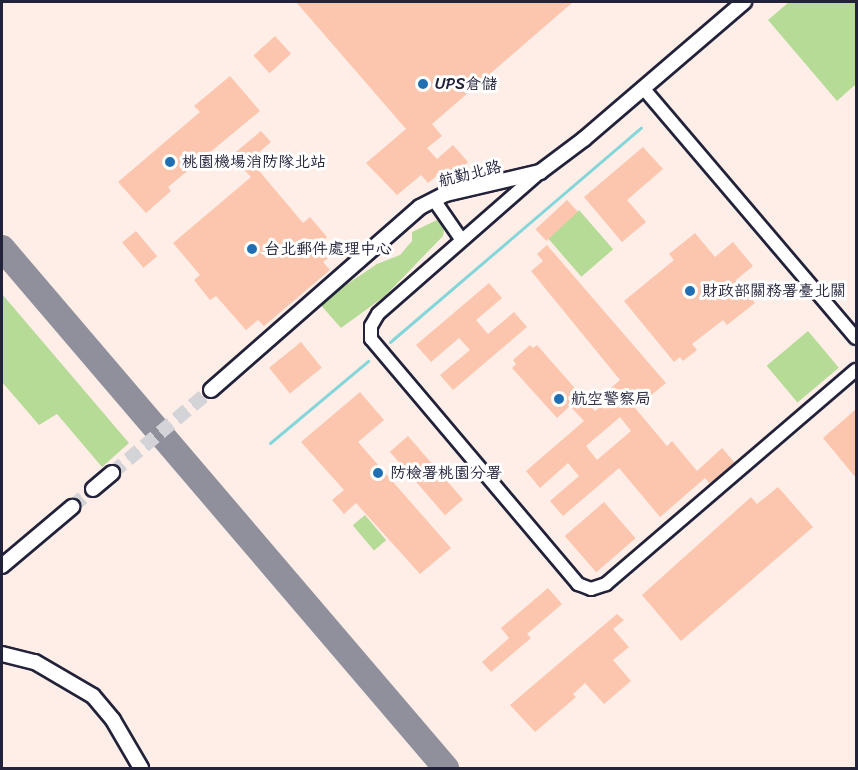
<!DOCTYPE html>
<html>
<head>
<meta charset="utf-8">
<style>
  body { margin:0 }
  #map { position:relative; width:858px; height:770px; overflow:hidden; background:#fff; font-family:Sriracha,"LXGW WenKai TC",sans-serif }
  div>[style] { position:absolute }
  .built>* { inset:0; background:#feeee7; transform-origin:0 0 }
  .green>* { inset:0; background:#b5db96; transform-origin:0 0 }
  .stream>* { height:3px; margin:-1.5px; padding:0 1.5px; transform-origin:1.5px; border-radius:1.5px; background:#84d6da }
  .taxiway>* { height:26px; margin:-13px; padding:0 13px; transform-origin:13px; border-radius:13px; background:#90909d }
  .building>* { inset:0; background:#fcc6ae; transform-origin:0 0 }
  .tertiary-tunnel>* { height:14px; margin-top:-7px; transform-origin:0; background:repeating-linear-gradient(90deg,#d3d3d8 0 14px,transparent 0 21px) }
  .roads { filter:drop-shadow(2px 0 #22223b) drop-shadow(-2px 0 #22223b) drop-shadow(0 2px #22223b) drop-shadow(0 -2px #22223b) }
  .minor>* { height:12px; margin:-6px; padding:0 6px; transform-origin:6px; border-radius:6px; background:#fff }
  .tertiary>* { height:14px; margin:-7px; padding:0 7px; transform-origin:7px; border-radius:7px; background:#fff }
  .dots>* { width:16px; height:16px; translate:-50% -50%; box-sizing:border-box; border:3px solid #fff; border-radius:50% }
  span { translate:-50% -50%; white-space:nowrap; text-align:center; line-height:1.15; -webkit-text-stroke:6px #fff; paint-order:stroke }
  .poi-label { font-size:16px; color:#22223b }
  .left { translate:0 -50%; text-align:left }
  .street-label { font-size:16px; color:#22223b }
  .frame { position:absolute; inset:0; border:3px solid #22223b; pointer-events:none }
</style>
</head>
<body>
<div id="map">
  <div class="built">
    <div style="left:2px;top:2px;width:854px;height:766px"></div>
  </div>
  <div class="green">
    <div style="clip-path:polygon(789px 2px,856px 2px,856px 84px,837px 101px,768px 20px)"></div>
    <div style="left:579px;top:210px;width:52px;height:42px;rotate:49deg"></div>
    <div style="clip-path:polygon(437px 220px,444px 230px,443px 236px,385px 296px,341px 328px,319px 303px,377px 264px,400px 255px,412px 241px,412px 232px)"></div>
    <div style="clip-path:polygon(2px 294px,129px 443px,102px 467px,57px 414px,39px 425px,2px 382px)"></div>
    <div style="left:808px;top:331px;width:48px;height:54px;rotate:50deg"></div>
    <div style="left:365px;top:515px;width:33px;height:16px;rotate:50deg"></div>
  </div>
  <div class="stream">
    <div style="left:390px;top:342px;width:330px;rotate:-40.5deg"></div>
    <div style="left:270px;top:443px;width:128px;rotate:-39.9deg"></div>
  </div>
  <div class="taxiway">
    <div style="left:2px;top:248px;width:684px;rotate:49.51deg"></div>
  </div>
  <div class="building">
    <div style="clip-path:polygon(296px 2px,573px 2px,432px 124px,442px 136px,427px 148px,437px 159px,453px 145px,468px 162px,451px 177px,445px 169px,428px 183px,421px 175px,397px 195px,366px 163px,406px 129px)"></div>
    <div style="left:275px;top:36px;width:24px;height:29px;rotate:48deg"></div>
    <div style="clip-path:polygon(230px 76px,260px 111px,168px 187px,171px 191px,146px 213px,118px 182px,200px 112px,194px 106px)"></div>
    <div style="clip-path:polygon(261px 131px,271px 142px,250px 160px,303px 223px,310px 217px,327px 237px,320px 243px,331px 256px,323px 262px,330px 270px,264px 326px,258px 320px,246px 330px,216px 296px,210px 300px,194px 280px,200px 275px,173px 243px,251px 177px,231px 156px)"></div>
    <div style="clip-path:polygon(643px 147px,663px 169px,627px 200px,646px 222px,622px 242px,584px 197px)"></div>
    <div style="left:567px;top:200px;width:16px;height:43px;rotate:47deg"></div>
    <div style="left:136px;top:231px;width:33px;height:18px;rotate:50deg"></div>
    <div style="clip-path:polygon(695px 233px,715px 257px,733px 242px,753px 266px,736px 280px,755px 303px,727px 325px,723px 320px,692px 344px,697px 350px,683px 361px,680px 357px,674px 362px,624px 301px,674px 260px,669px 254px)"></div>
    <div style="clip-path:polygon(evenodd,547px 245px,666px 383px,635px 408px,667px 446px,672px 441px,697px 471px,722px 448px,735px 463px,710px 484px,705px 478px,660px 517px,619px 468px,563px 516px,550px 501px,579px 476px,568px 463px,540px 488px,526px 471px,584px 421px,570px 406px,557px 418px,512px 368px,516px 364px,513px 360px,530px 345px,533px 348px,537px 345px,595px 411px,607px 402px,602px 396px,620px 380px,531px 271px,543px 261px,537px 254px,547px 245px,620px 417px,631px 431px,597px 460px,586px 446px,620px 417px)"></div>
    <div style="clip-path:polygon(489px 283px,502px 298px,476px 320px,488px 334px,514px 312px,527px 327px,453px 390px,440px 375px,470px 350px,459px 338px,431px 362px,416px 345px)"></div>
    <div style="left:301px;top:342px;width:33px;height:41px;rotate:51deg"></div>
    <div style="clip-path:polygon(360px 392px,384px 420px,358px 442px,451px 548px,420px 574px,356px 503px,344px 514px,332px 500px,344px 490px,301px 442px)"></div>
    <div style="clip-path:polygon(856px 409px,856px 478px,823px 438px)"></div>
    <div style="left:408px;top:436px;width:84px;height:24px;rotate:49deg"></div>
    <div style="clip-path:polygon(778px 487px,813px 527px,681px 641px,642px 595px,751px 497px,757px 504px)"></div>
    <div style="left:604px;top:502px;width:48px;height:52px;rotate:49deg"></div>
    <div style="clip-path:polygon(548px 588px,562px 604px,527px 634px,531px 638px,491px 672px,482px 662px,509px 638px,501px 628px)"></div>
    <div style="clip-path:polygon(617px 614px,624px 620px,613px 629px,629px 647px,613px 660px,631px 681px,604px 704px,585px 683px,573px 694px,576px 697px,535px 732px,510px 705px)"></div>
  </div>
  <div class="tertiary-tunnel">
    <div style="left:112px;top:473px;width:129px;rotate:-40deg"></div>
    <div style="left:72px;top:507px;width:28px;rotate:-41deg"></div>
  </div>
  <div class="roads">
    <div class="minor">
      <div style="left:643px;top:88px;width:328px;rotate:49.6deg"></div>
      <div style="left:540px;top:172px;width:215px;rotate:138.8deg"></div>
      <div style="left:378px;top:314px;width:14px;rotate:120deg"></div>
      <div style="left:371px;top:326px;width:13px;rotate:90deg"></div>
      <div style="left:371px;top:339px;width:321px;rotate:49.8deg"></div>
      <div style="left:578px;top:584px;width:14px;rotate:21deg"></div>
      <div style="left:591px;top:589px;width:16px;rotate:-18deg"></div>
      <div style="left:606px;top:584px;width:329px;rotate:-40.6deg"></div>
      <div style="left:434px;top:200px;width:47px;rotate:55.3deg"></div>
    </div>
    <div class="tertiary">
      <div style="left:211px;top:390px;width:278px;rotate:-41.2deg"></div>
      <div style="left:420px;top:207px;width:29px;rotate:-27deg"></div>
      <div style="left:446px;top:194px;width:97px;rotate:-13.2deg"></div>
      <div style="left:540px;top:172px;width:55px;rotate:-36.9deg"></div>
      <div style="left:584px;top:139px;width:211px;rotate:-40.6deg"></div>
      <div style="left:93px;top:489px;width:25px;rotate:-40deg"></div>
      <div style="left:2px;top:566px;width:92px;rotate:-40.1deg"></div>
      <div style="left:2px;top:654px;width:34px;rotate:14deg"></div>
      <div style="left:35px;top:662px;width:67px;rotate:30.4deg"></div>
      <div style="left:93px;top:696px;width:31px;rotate:50deg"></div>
      <div style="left:113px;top:720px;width:56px;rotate:59.7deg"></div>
    </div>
  </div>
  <div class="dots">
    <div style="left:423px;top:84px;background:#1f6fb2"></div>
    <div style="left:170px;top:162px;background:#1f6fb2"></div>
    <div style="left:252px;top:249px;background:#1f6fb2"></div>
    <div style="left:690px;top:291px;background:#1f6fb2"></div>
    <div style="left:559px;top:399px;background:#1f6fb2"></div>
    <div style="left:378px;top:473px;background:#1f6fb2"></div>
  </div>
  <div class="poi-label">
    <span class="left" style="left:435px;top:84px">UPS倉儲</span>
    <span class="left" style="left:182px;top:162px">桃園機場消防隊北站</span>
    <span class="left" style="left:264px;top:249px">台北郵件處理中心</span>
    <span class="left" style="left:702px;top:291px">財政部關務署臺北關</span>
    <span class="left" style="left:571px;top:399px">航空警察局</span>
    <span class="left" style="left:390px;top:473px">防檢署桃園分署</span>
  </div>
  <div class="street-label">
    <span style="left:470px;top:174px;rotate:-14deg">航勤北路</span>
  </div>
  <div class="frame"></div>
</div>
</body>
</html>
